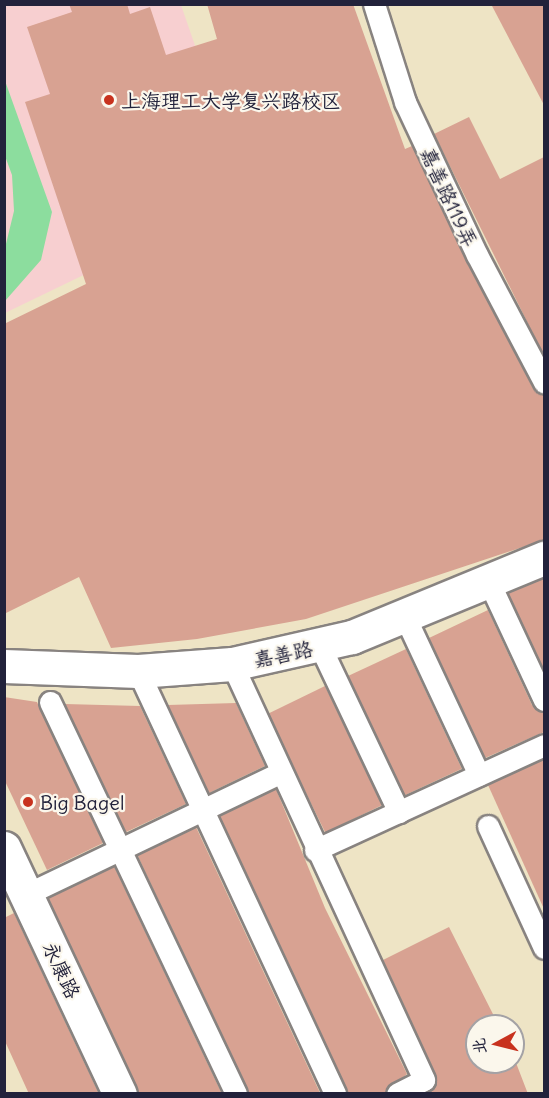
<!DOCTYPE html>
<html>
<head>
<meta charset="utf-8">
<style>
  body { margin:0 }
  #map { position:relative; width:549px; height:1098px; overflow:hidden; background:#eee4c5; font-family:Delius,"LXGW WenKai TC",sans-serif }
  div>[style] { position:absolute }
  .built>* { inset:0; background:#f7cfd0 }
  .green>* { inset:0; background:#8cdd9e }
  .building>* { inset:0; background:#d8a292; transform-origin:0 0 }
  .roads { filter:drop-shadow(2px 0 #888380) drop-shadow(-2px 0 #888380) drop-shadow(0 2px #888380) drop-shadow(0 -2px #888380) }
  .service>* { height:21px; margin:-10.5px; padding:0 10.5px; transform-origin:10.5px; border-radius:10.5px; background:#fff }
  .minor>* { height:33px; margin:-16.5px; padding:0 16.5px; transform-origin:16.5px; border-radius:16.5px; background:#fff }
  .dots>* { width:16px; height:16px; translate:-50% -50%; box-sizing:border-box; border:3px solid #fbf7ec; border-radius:50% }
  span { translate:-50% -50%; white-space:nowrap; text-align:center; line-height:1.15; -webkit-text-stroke:4.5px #fbf7ec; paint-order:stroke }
  .poi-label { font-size:20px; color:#22223b }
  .left { translate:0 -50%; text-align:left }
  .street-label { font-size:20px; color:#22223b }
  .frame { position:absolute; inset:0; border:6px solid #22223b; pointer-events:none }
  .north { position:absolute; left:465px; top:1014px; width:60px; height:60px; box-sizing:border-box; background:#fbf7ec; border:2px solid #a4a2a5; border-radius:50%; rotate:263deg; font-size:16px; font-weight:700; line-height:24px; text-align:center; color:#22223b }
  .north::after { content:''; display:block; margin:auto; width:21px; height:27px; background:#c8321e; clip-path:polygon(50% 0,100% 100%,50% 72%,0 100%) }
</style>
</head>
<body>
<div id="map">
  <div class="built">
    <div style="clip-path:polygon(5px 5px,181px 5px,247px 196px,5px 313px)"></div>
  </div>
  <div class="green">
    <div style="clip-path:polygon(4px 78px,52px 212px,41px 260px,5px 301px,5px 248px,14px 211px,12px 175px,5px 156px)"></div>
  </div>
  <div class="building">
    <div style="clip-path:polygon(69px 4px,127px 4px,130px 14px,150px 7px,166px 55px,217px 39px,207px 4px,353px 4px,405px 149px,412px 146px,533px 388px,544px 395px,544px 540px,306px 619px,197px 639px,111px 648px,79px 577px,4px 614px,4px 324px,86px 284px,25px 102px,50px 94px,27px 27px,72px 12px)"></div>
    <div style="clip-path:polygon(491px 4px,544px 4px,544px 105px)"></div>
    <div style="clip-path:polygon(469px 117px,500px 179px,544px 157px,544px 356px,434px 134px)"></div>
    <div style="clip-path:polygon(544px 578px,544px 671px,508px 593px)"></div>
    <div style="clip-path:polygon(488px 610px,532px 705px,544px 712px,544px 732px,485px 758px,429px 638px)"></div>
    <div style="left:406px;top:649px;width:132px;height:64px;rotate:65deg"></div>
    <div style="left:325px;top:686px;width:132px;height:64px;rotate:64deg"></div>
    <div style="clip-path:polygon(4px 697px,37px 702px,103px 843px,47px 870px,4px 779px)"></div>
    <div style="clip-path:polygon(236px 703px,265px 766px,209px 793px,168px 705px)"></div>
    <div style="clip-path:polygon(65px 704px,140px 706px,186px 804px,126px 832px)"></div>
    <div style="clip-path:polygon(544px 759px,544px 909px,488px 785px)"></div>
    <div style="clip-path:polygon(276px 789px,325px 908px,407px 1074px,384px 1094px,347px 1094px,219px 816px)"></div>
    <div style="left:196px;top:827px;width:295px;height:65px;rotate:65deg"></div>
    <div style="clip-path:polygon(114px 866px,222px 1094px,138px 1094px,48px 898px)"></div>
    <div style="clip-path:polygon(14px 913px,99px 1094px,29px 1094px,4px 1039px,4px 918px)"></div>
    <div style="clip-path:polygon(449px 927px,499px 1026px,477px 1026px,477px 1062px,513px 1062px,513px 1055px,528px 1094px,426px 1094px,435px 1087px,436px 1075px,383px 960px)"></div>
  </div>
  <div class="roads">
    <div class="service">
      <div style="left:374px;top:4px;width:103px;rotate:72.4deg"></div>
      <div style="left:405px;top:102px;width:169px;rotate:64.8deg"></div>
      <div style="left:477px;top:255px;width:144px;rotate:62.2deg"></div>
      <div style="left:489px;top:582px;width:130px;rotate:65deg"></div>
      <div style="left:406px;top:619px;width:172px;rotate:64.9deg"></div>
      <div style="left:320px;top:646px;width:184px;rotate:64.6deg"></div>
      <div style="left:232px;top:664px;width:458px;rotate:65.2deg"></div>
      <div style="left:424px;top:1080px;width:30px;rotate:153deg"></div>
      <div style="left:138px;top:671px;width:467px;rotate:65deg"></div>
      <div style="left:50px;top:702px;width:434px;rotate:64.6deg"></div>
      <div style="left:488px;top:826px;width:134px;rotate:65.3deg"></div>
      <div style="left:315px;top:850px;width:252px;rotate:-24.6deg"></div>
      <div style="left:27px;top:894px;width:280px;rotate:-25.6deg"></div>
    </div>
    <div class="minor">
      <div style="left:4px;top:666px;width:134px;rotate:2.1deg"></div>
      <div style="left:138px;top:671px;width:94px;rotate:-4.3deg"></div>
      <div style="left:232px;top:664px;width:123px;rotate:-12.7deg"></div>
      <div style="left:352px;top:637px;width:208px;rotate:-22.4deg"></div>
      <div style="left:4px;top:848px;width:272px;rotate:64.8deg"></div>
    </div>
  </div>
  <div class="dots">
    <div style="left:109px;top:100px;background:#c8321e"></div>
    <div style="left:28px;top:802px;background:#c8321e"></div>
  </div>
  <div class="poi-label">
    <span class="left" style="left:121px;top:100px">上海理工大学复兴路校区</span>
    <span class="left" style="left:40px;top:802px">Big Bagel</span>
  </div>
  <div class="street-label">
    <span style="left:449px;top:197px;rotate:65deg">嘉善路119弄</span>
    <span style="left:283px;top:654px;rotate:-12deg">嘉善路</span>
    <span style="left:62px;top:970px;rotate:65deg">永康路</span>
  </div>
  <div class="frame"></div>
  <div class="north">北</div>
</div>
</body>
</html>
